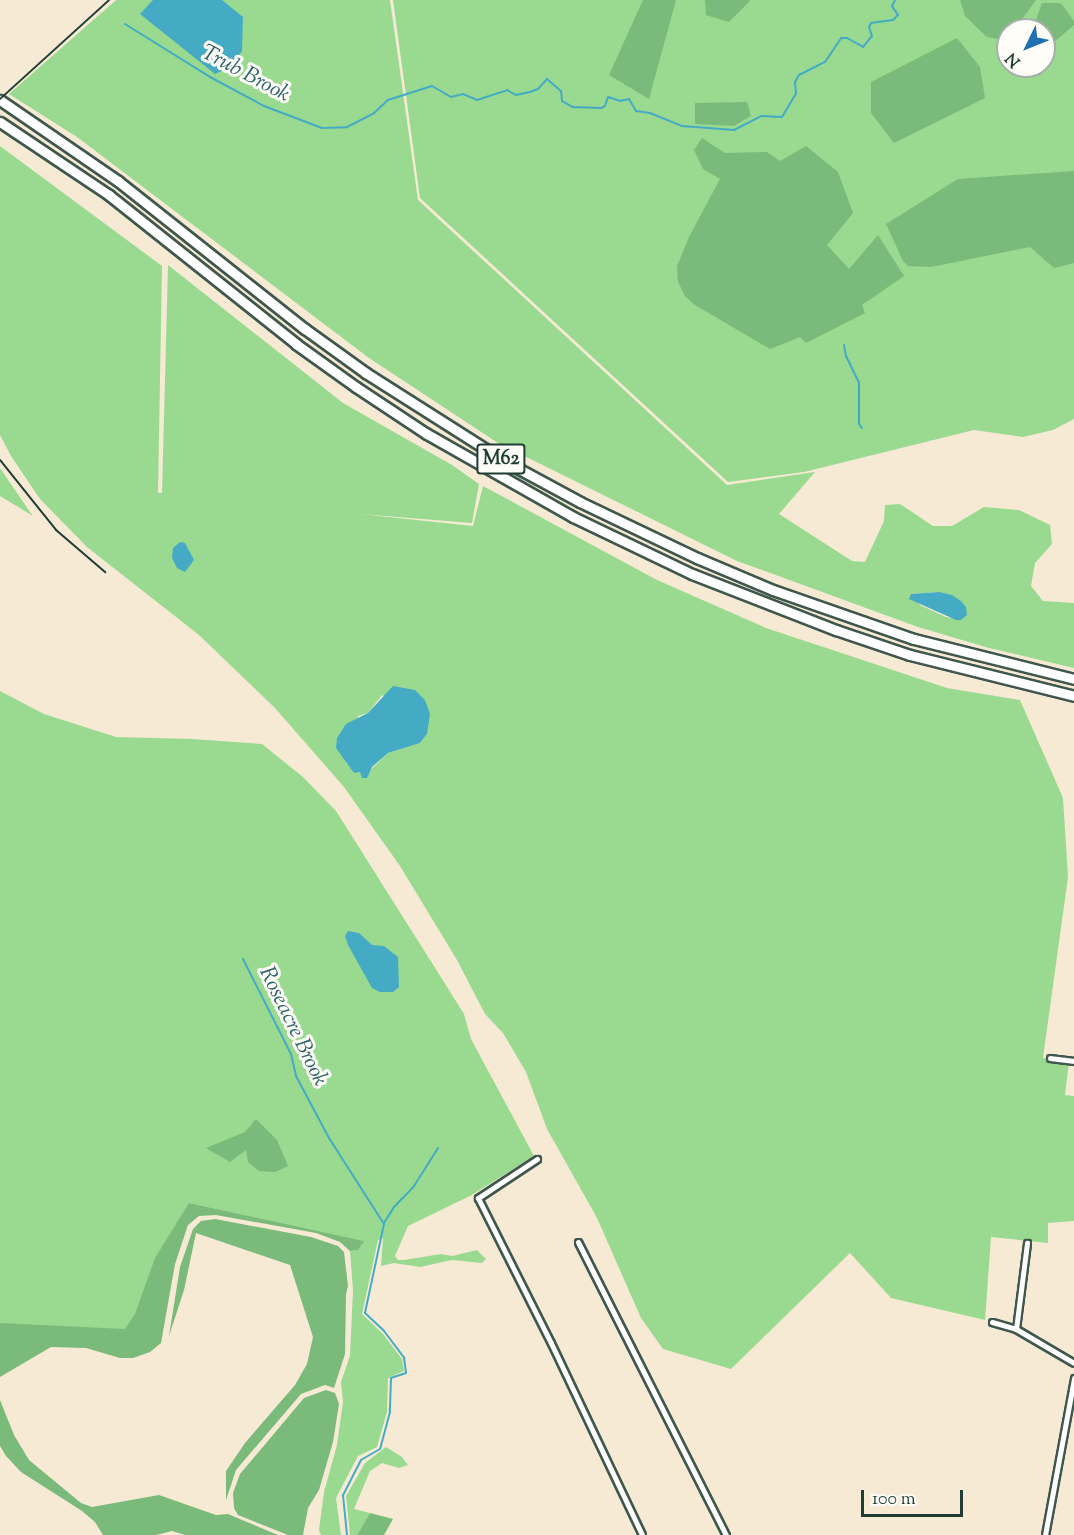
<!DOCTYPE html>
<html>
<head>
<meta charset="utf-8">
<style>
  body { margin:0 }
  #map { position:relative; width:1074px; height:1535px; overflow:hidden; background:#f6ead5; font-family:"Sorts Mill Goudy",serif }
  div>[style] { position:absolute }
  .green>* { inset:0; background:#99da90 }
  .forest>* { inset:0; background:#7aba7a }
  .water>* { inset:0; background:#45abc5 }
  .stream>* { height:2px; margin:-1px; padding:0 1px; transform-origin:1px; border-radius:1px; background:#45abc5 }
  .roads { filter:drop-shadow(2px 0 #3f574c) drop-shadow(-2px 0 #3f574c) drop-shadow(0 2px #3f574c) drop-shadow(0 -2px #3f574c) }
  .minor>* { height:5px; margin:-2.5px; padding:0 2.5px; transform-origin:2.5px; border-radius:2.5px; background:#fff }
  .motorway>* { height:9px; margin:-4.5px; padding:0 4.5px; transform-origin:4.5px; border-radius:4.5px; background:#fff }
  .rail>* { height:2px; margin:-1px; padding:0 1px; transform-origin:1px; border-radius:1px; background:#1f3d34 }
  span { translate:-50% -50%; white-space:nowrap; text-align:center; line-height:1.15; -webkit-text-stroke:6px #fdfcf7; paint-order:stroke }
  .shield-label span { padding:2px 4px; background:#fdfcf7; border:2px solid; border-radius:4px; -webkit-text-stroke-width:0 }
  .shield-label { font-size:20px; color:#1f3d34; font-weight:700 }
  .water-label { font-size:22px; color:#2c6467; font-style:italic }
  .north { position:absolute; left:996px; top:18px; width:60px; height:60px; box-sizing:border-box; background:#fdfcf7; border:2px solid #a4b0a9; border-radius:50%; rotate:227deg; font-size:16px; font-weight:700; line-height:24px; text-align:center; color:#1f3d34 }
  .north::after { content:''; display:block; margin:auto; width:21px; height:27px; background:#1f6fb2; clip-path:polygon(50% 0,100% 100%,50% 72%,0 100%) }
  .scale { position:absolute; left:861px; top:1490px; width:102px; height:27px; box-sizing:border-box; border:3px solid #1f3d34; border-top:0; padding-left:8px; font-size:18px; line-height:21px; white-space:nowrap; color:#1f3d34; -webkit-text-stroke:4px #fdfcf7; paint-order:stroke }
</style>
</head>
<body>
<div id="map">
  <div class="green">
    <div style="clip-path:polygon(evenodd,116px 0,390px 0,418px 200px,727px 485px,815px 472px,779px 514px,852px 561px,865px 562px,884px 521px,885px 505px,900px 504px,933px 526px,952px 526px,984px 507px,1019px 510px,1050px 525px,1052px 544px,1035px 563px,1031px 586px,1043px 601px,1074px 603px,1074px 668px,989px 648px,918px 627px,737px 561px,498px 443px,369px 358px,77px 137px,9px 94px,116px 0,939px 592px,961px 620px,946px 617px,920px 605px,911px 594px,939px 592px)"></div>
    <div style="clip-path:polygon(evenodd,393px 0,1074px 0,1074px 419px,1053px 430px,1023px 437px,974px 430px,804px 472px,728px 482px,420px 198px,393px 0,1008px 30px,1044px 30px,1044px 66px,1008px 66px,1008px 30px)"></div>
    <div style="clip-path:polygon(evenodd,0 146px,162px 266px,158px 493px,162px 493px,168px 265px,343px 403px,452px 465px,479px 484px,472px 523px,360px 514px,473px 526px,483px 486px,657px 580px,766px 628px,947px 688px,1020px 700px,1063px 798px,1068px 877px,1043px 1058px,1069px 1062px,1065px 1095px,1074px 1096px,1074px 1221px,1048px 1223px,1048px 1243px,991px 1237px,985px 1320px,891px 1298px,850px 1253px,731px 1369px,663px 1349px,641px 1318px,597px 1218px,547px 1129px,526px 1072px,503px 1033px,485px 1014px,457px 960px,400px 866px,344px 787px,275px 708px,199px 635px,87px 547px,40px 499px,11px 456px,0 435px,0 146px,382px 695px,427px 734px,420px 743px,388px 753px,362px 778px,358px 716px,368px 713px,382px 695px)"></div>
    <div style="clip-path:polygon(0 468px,28px 509px,33px 516px,0 496px)"></div>
    <div style="clip-path:polygon(0 691px,44px 714px,116px 737px,192px 739px,262px 744px,303px 777px,336px 811px,432px 963px,464px 1014px,471px 1039px,534px 1156px,470px 1196px,408px 1226px,395px 1256px,398px 1260px,404px 1260px,441px 1254px,452px 1256px,477px 1250px,486px 1259px,482px 1263px,452px 1260px,420px 1267px,394px 1263px,381px 1266px,383px 1238px,378px 1240px,362px 1314px,383px 1334px,402px 1359px,404px 1371px,388px 1378px,387px 1412px,377px 1447px,358px 1456px,336px 1498px,341px 1535px,321px 1535px,319px 1530px,324px 1492px,337px 1445px,343px 1402px,341px 1382px,350px 1356px,353px 1290px,350px 1251px,358px 1250px,363px 1241px,189px 1203px,137px 1330px,0 1335px)"></div>
    <div style="clip-path:polygon(386px 1447px,402px 1457px,408px 1465px,399px 1468px,382px 1463px,370px 1471px,354px 1509px,370px 1513px,357px 1535px,350px 1535px,346px 1496px,365px 1463px)"></div>
  </div>
  <div class="forest">
    <div style="clip-path:polygon(643px 0,676px 0,649px 99px,609px 75px)"></div>
    <div style="clip-path:polygon(705px 0,749px 0,750px 1px,729px 22px,706px 15px)"></div>
    <div style="clip-path:polygon(960px 0,1036px 0,1014px 30px,1008px 30px,1007px 41px,987px 37px,965px 16px)"></div>
    <div style="clip-path:polygon(1042px 3px,1061px 3px,1074px 21px,1074px 25px,1053px 43px,1044px 43px,1044px 30px,1036px 30px,1034px 25px)"></div>
    <div style="clip-path:polygon(957px 38px,980px 67px,985px 98px,894px 143px,871px 113px,871px 82px)"></div>
    <div style="clip-path:polygon(747px 102px,751px 116px,734px 126px,695px 124px,695px 103px)"></div>
    <div style="clip-path:polygon(702px 138px,725px 153px,767px 152px,780px 161px,806px 146px,838px 172px,853px 213px,827px 245px,849px 269px,878px 235px,904px 276px,862px 305px,865px 313px,806px 343px,800px 337px,770px 349px,695px 305px,685px 296px,678px 282px,677px 266px,689px 237px,720px 179px,703px 169px,694px 150px)"></div>
    <div style="clip-path:polygon(1074px 171px,1074px 263px,1054px 268px,1030px 247px,931px 267px,908px 266px,903px 261px,886px 224px,958px 179px)"></div>
    <div style="clip-path:polygon(256px 1119px,277px 1140px,288px 1166px,275px 1172px,259px 1171px,248px 1162px,246px 1150px,230px 1162px,206px 1148px,245px 1132px)"></div>
    <div style="clip-path:polygon(189px 1203px,364px 1241px,358px 1250px,350px 1251px,340px 1242px,316px 1233px,216px 1215px,199px 1216px,188px 1225px,175px 1264px,161px 1343px,150px 1352px,133px 1358px,120px 1358px,86px 1348px,51px 1347px,0 1377px,0 1323px,125px 1329px,135px 1314px,155px 1258px)"></div>
    <div style="clip-path:polygon(215px 1219px,311px 1237px,338px 1246px,344px 1252px,348px 1286px,346px 1294px,345px 1354px,334px 1388px,325px 1385px,301px 1394px,236px 1470px,226px 1500px,226px 1471px,245px 1443px,295px 1385px,307px 1364px,313px 1337px,290px 1265px,196px 1233px,184px 1290px,169px 1336px,180px 1267px,193px 1229px,201px 1221px)"></div>
    <div style="clip-path:polygon(326px 1390px,335px 1393px,339px 1404px,333px 1442px,319px 1490px,308px 1508px,303px 1535px,288px 1535px,238px 1515px,234px 1508px,233px 1493px,240px 1474px,304px 1398px)"></div>
    <div style="clip-path:polygon(0 1400px,14px 1435px,29px 1460px,81px 1503px,92px 1507px,159px 1495px,216px 1515px,228px 1514px,278px 1535px,185px 1535px,172px 1531px,156px 1535px,103px 1535px,95px 1522px,82px 1511px,21px 1472px,6px 1456px,0 1446px)"></div>
    <div style="clip-path:polygon(370px 1513px,393px 1519px,384px 1535px,357px 1535px)"></div>
  </div>
  <div class="water">
    <div style="clip-path:polygon(153px 0,222px 0,243px 17px,242px 51px,231px 67px,215px 74px,140px 14px)"></div>
    <div style="clip-path:polygon(180px 542px,185px 543px,194px 560px,185px 572px,177px 568px,172px 558px,173px 548px)"></div>
    <div style="clip-path:polygon(939px 592px,952px 595px,961px 601px,966px 607px,967px 615px,961px 620px,956px 620px,909px 599px,911px 594px)"></div>
    <div style="clip-path:polygon(393px 686px,415px 690px,425px 700px,430px 714px,427px 734px,420px 743px,388px 753px,372px 767px,367px 778px,362px 778px,360px 772px,354px 773px,336px 748px,337px 738px,346px 724px,368px 713px)"></div>
    <div style="clip-path:polygon(348px 931px,359px 933px,372px 945px,384px 946px,398px 957px,399px 987px,393px 992px,380px 992px,372px 988px,348px 945px,345px 936px)"></div>
  </div>
  <div class="stream">
    <div style="left:125px;top:24px;width:100px;rotate:31.9deg"></div>
    <div style="left:210px;top:77px;width:61px;rotate:28.2deg"></div>
    <div style="left:264px;top:106px;width:62px;rotate:20.8deg"></div>
    <div style="left:322px;top:128px;width:25px;rotate:-2deg"></div>
    <div style="left:347px;top:127px;width:30px;rotate:-27deg"></div>
    <div style="left:374px;top:113px;width:19px;rotate:-43deg"></div>
    <div style="left:388px;top:100px;width:46px;rotate:-17.7deg"></div>
    <div style="left:432px;top:86px;width:22px;rotate:30deg"></div>
    <div style="left:451px;top:97px;width:12px;rotate:-14deg"></div>
    <div style="left:463px;top:94px;width:15px;rotate:23deg"></div>
    <div style="left:477px;top:100px;width:32px;rotate:-18deg"></div>
    <div style="left:507px;top:90px;width:10px;rotate:29deg"></div>
    <div style="left:516px;top:95px;width:14px;rotate:-12deg"></div>
    <div style="left:530px;top:92px;width:9px;rotate:-21deg"></div>
    <div style="left:538px;top:89px;width:13px;rotate:-48deg"></div>
    <div style="left:547px;top:79px;width:18px;rotate:41deg"></div>
    <div style="left:561px;top:91px;width:10px;rotate:84deg"></div>
    <div style="left:562px;top:101px;width:13px;rotate:29deg"></div>
    <div style="left:573px;top:107px;width:28px;rotate:2deg"></div>
    <div style="left:601px;top:108px;width:4px;rotate:-27deg"></div>
    <div style="left:605px;top:106px;width:9px;rotate:-72deg"></div>
    <div style="left:608px;top:97px;width:13px;rotate:18deg"></div>
    <div style="left:620px;top:101px;width:9px;rotate:-13deg"></div>
    <div style="left:629px;top:99px;width:14px;rotate:60deg"></div>
    <div style="left:636px;top:111px;width:14px;rotate:8deg"></div>
    <div style="left:650px;top:113px;width:35px;rotate:22deg"></div>
    <div style="left:682px;top:126px;width:52px;rotate:4.4deg"></div>
    <div style="left:734px;top:130px;width:31px;rotate:-27deg"></div>
    <div style="left:762px;top:116px;width:20px;rotate:3deg"></div>
    <div style="left:782px;top:117px;width:27px;rotate:-59deg"></div>
    <div style="left:796px;top:94px;width:12px;rotate:-95deg"></div>
    <div style="left:795px;top:82px;width:8px;rotate:-60deg"></div>
    <div style="left:799px;top:75px;width:29px;rotate:-27deg"></div>
    <div style="left:825px;top:62px;width:29px;rotate:-56deg"></div>
    <div style="left:841px;top:38px;width:6px"></div>
    <div style="left:847px;top:38px;width:18px;rotate:29deg"></div>
    <div style="left:863px;top:47px;width:14px;rotate:-51deg"></div>
    <div style="left:872px;top:36px;width:9px;rotate:-108deg"></div>
    <div style="left:869px;top:27px;width:4px;rotate:-63deg"></div>
    <div style="left:871px;top:23px;width:22px;rotate:-8deg"></div>
    <div style="left:893px;top:20px;width:7px;rotate:-45deg"></div>
    <div style="left:898px;top:15px;width:11px;rotate:-124deg"></div>
    <div style="left:892px;top:6px;width:7px;rotate:-63deg"></div>
    <div style="left:844px;top:345px;width:11px;rotate:80deg"></div>
    <div style="left:846px;top:356px;width:30px;rotate:64deg"></div>
    <div style="left:859px;top:383px;width:41px;rotate:90deg"></div>
    <div style="left:859px;top:424px;width:5px;rotate:53deg"></div>
    <div style="left:243px;top:959px;width:106px;rotate:63.2deg"></div>
    <div style="left:291px;top:1054px;width:23px;rotate:77deg"></div>
    <div style="left:296px;top:1076px;width:70px;rotate:62deg"></div>
    <div style="left:329px;top:1138px;width:102px;rotate:57.4deg"></div>
    <div style="left:384px;top:1224px;width:91px;rotate:102.1deg"></div>
    <div style="left:365px;top:1313px;width:26px;rotate:43deg"></div>
    <div style="left:384px;top:1331px;width:34px;rotate:53deg"></div>
    <div style="left:404px;top:1358px;width:15px;rotate:82deg"></div>
    <div style="left:406px;top:1373px;width:16px;rotate:162deg"></div>
    <div style="left:391px;top:1378px;width:34px;rotate:92deg"></div>
    <div style="left:390px;top:1412px;width:38px;rotate:105deg"></div>
    <div style="left:380px;top:1449px;width:22px;rotate:150deg"></div>
    <div style="left:361px;top:1460px;width:39px;rotate:117deg"></div>
    <div style="left:343px;top:1495px;width:40px;rotate:84.3deg"></div>
    <div style="left:384px;top:1223px;width:19px;rotate:-58deg"></div>
    <div style="left:394px;top:1207px;width:29px;rotate:-46deg"></div>
    <div style="left:414px;top:1186px;width:45px;rotate:-57.7deg"></div>
  </div>
  <div class="roads">
    <div class="minor">
      <div style="left:1050px;top:1058px;width:24px;rotate:7deg"></div>
      <div style="left:537px;top:1159px;width:71px;rotate:146.5deg"></div>
      <div style="left:478px;top:1198px;width:162px;rotate:63.3deg"></div>
      <div style="left:551px;top:1343px;width:212px;rotate:64.6deg"></div>
      <div style="left:578px;top:1242px;width:328px;rotate:63.2deg"></div>
      <div style="left:992px;top:1322px;width:25px;rotate:16deg"></div>
      <div style="left:1016px;top:1329px;width:67px;rotate:30.4deg"></div>
      <div style="left:1016px;top:1329px;width:87px;rotate:-82.7deg"></div>
      <div style="left:1045px;top:1535px;width:160px;rotate:-79.5deg"></div>
    </div>
    <div class="motorway">
      <div style="left:0;top:100px;width:143px;rotate:34.5deg"></div>
      <div style="left:118px;top:181px;width:238px;rotate:38.4deg"></div>
      <div style="left:305px;top:329px;width:75px;rotate:35.8deg"></div>
      <div style="left:366px;top:373px;width:168px;rotate:32.4deg"></div>
      <div style="left:508px;top:463px;width:82px;rotate:28.4deg"></div>
      <div style="left:580px;top:502px;width:130px;rotate:25.6deg"></div>
      <div style="left:697px;top:558px;width:82px;rotate:22.8deg"></div>
      <div style="left:773px;top:590px;width:149px;rotate:19.2deg"></div>
      <div style="left:914px;top:639px;width:165px;rotate:14deg"></div>
      <div style="left:0;top:122px;width:131px;rotate:33.8deg"></div>
      <div style="left:109px;top:195px;width:239px;rotate:38.5deg"></div>
      <div style="left:296px;top:344px;width:74px;rotate:35.6deg"></div>
      <div style="left:356px;top:387px;width:85px;rotate:33.5deg"></div>
      <div style="left:427px;top:434px;width:168px;rotate:29.6deg"></div>
      <div style="left:573px;top:517px;width:132px;rotate:25.6deg"></div>
      <div style="left:692px;top:574px;width:155px;rotate:21.3deg"></div>
      <div style="left:836px;top:630px;width:78px;rotate:18.7deg"></div>
      <div style="left:910px;top:655px;width:169px;rotate:14deg"></div>
    </div>
  </div>
  <div class="rail">
    <div style="left:0;top:99px;width:147px;rotate:-42.2deg"></div>
    <div style="left:0;top:460px;width:90px;rotate:51.3deg"></div>
    <div style="left:56px;top:530px;width:65px;rotate:40.6deg"></div>
  </div>
  <div class="shield-label">
    <span style="left:501px;top:459px">M62</span>
  </div>
  <div class="water-label">
    <span style="left:245px;top:75px;rotate:28deg">Trub Brook</span>
    <span style="left:292px;top:1027px;rotate:64deg">Roseacre Brook</span>
  </div>
  <div class="north">N</div>
  <div class="scale">100 m</div>
</div>
</body>
</html>
